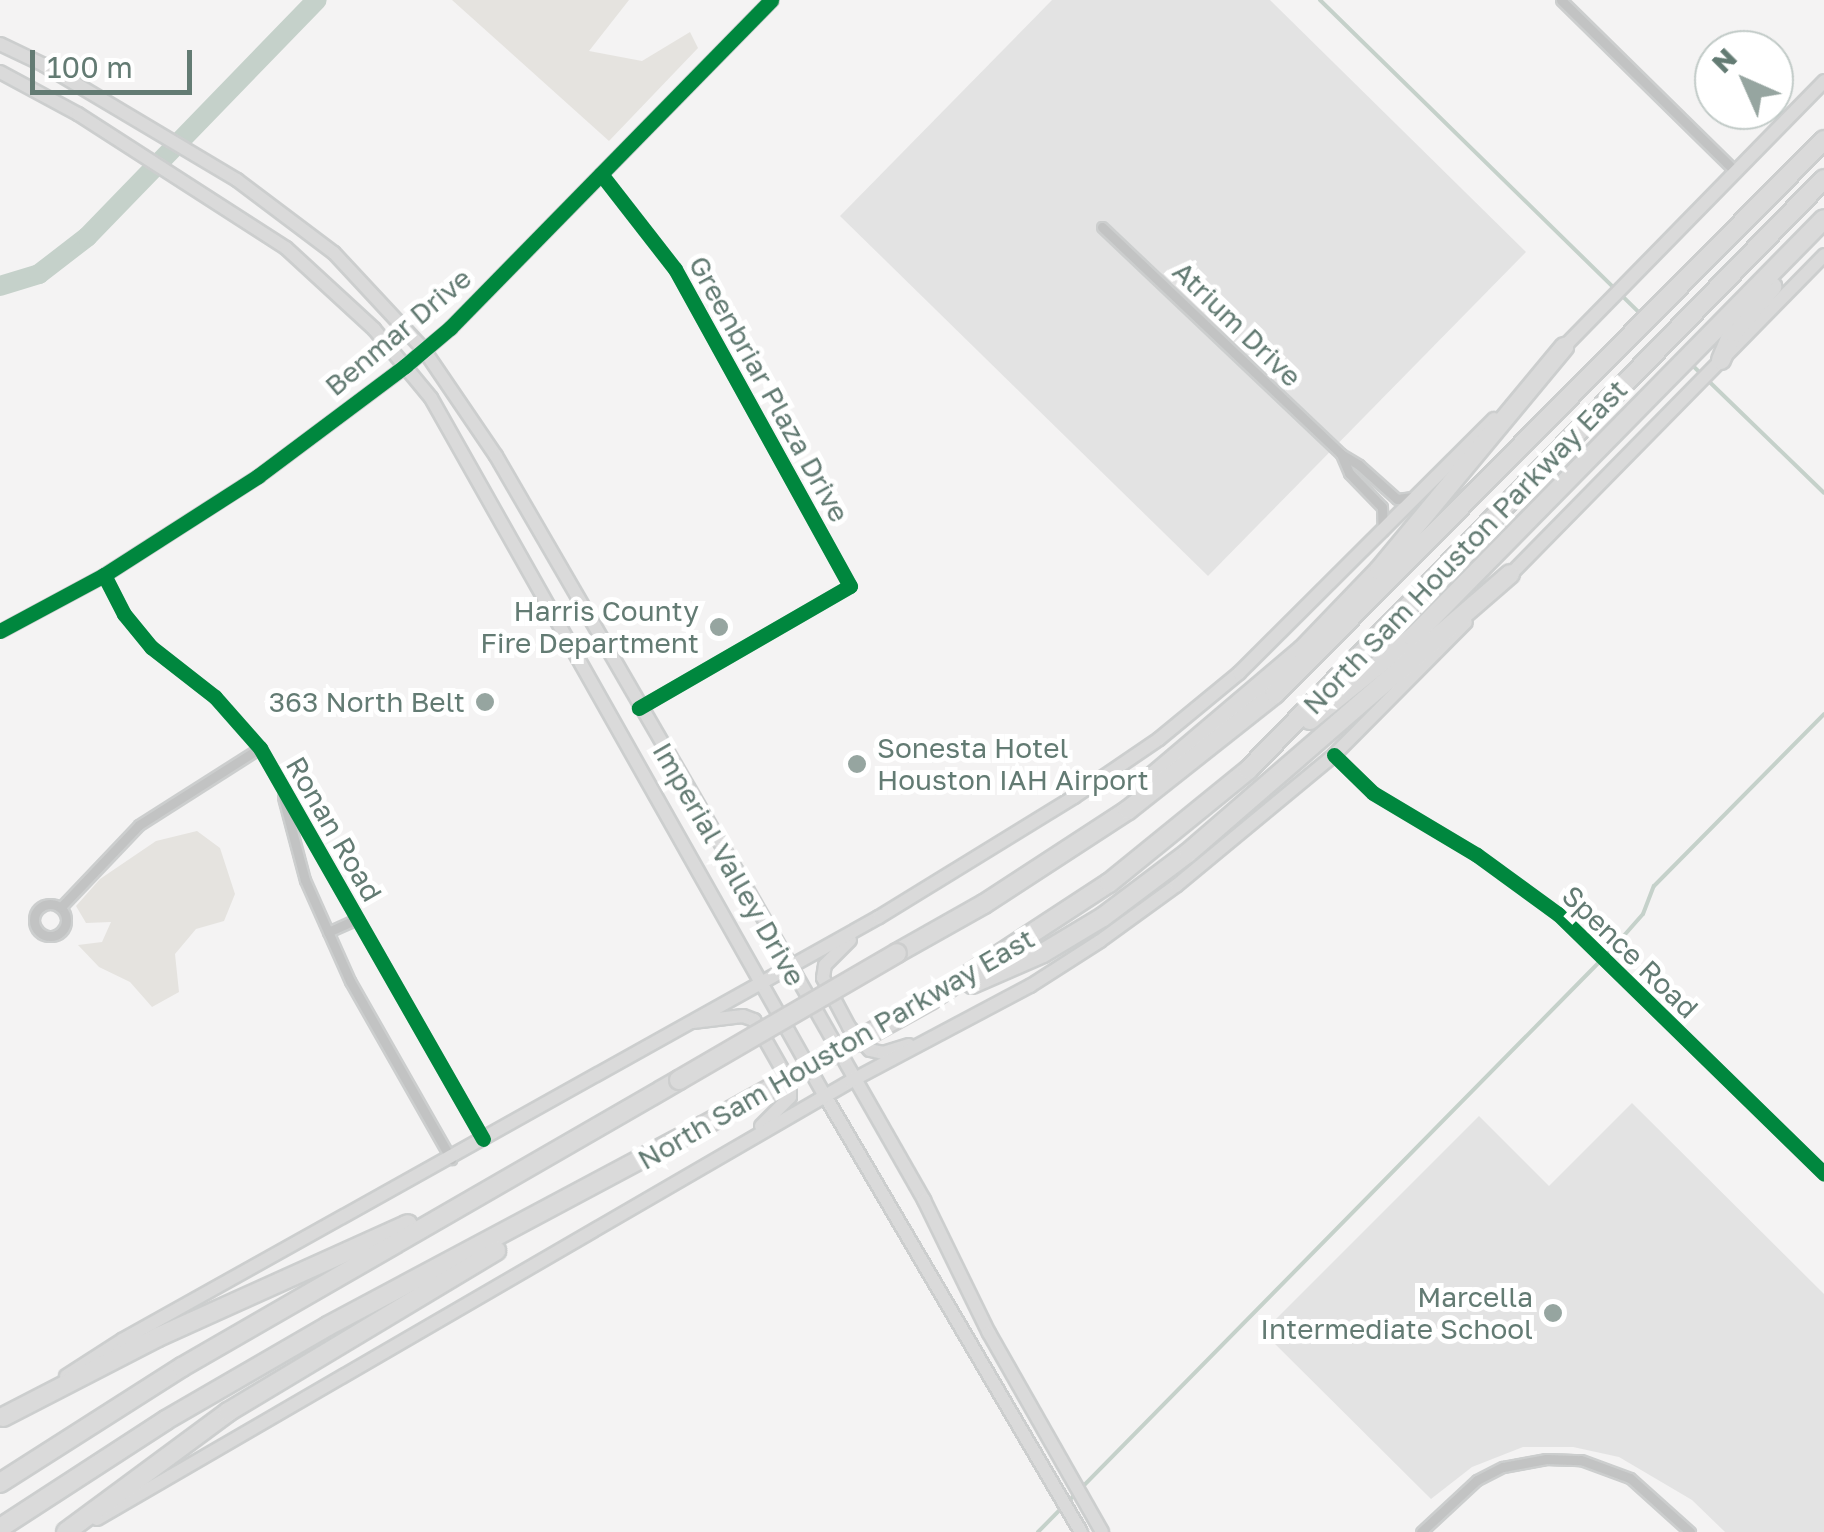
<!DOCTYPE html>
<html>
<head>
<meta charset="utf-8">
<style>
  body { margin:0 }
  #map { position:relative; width:1824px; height:1532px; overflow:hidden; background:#f4f3f3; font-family:"Golos Text",sans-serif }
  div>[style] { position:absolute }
  .built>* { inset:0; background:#e3e3e3 }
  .green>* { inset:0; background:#e5e3df }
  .stream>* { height:4px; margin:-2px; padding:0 2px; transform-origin:2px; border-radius:2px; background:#c5d1ca }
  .river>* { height:20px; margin:-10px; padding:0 10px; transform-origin:10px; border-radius:10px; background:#c5d1ca }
  .roads { filter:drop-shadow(2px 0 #cccece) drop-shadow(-2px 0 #cccece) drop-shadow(0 2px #cccece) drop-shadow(0 -2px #cccece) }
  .minor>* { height:9px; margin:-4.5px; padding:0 4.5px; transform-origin:4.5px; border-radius:4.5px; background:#c2c3c3 }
  .minor>.ring { margin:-4.5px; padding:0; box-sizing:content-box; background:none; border:9px solid #c2c3c3; border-radius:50% }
  .tertiary>* { height:11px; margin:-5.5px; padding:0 5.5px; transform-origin:5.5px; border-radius:5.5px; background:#c2c3c3 }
  .secondary>* { height:12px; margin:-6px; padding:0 6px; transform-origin:6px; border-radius:6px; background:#dadada }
  .motorway>* { height:18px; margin:-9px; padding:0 9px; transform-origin:9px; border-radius:9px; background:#dadada }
  .bridges { filter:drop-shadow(2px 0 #cdcece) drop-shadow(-2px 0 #cdcece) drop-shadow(0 2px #cdcece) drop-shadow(0 -2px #cdcece) }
  .motorway-bridge>* { height:18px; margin:-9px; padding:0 9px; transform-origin:9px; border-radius:9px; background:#dadada }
  .cycleway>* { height:15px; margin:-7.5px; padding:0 7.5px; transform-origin:7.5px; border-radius:7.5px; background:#00873e }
  .dots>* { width:28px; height:28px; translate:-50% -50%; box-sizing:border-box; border:5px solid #fff; border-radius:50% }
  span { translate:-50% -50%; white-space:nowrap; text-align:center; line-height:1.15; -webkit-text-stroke:10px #fff; paint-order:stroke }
  .street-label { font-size:28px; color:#637b73 }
  .poi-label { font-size:28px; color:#637b73 }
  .right { translate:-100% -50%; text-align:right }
  .left { translate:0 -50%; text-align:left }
  .north { position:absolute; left:1694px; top:30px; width:100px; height:100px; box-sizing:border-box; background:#fff; border:2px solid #c1cac7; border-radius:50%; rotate:315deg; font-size:28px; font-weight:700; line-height:40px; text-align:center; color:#637b73 }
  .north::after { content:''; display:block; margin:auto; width:35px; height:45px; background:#96a5a0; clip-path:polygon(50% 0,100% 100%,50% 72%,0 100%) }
  .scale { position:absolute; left:30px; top:50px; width:162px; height:45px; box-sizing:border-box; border:5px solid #637b73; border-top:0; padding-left:12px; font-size:30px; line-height:35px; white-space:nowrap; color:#637b73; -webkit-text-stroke:8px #fff; paint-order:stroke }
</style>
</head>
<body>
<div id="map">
  <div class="built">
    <div style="clip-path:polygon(1052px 0,1270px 0,1526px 252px,1208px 576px,840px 216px)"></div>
    <div style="clip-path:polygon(1632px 1103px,1824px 1294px,1824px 1532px,1725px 1532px,1692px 1500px,1619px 1457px,1573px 1447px,1523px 1447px,1472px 1467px,1431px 1499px,1263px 1332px,1479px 1116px,1549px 1186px)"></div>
  </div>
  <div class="green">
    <div style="clip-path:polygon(452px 0,629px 0,589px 51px,642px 61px,690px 32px,698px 48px,609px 141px)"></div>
    <div style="clip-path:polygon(197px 831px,220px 848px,235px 894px,224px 921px,196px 929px,175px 954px,179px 992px,152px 1007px,130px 982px,99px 967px,78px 945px,102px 942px,111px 922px,86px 923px,76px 906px,100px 879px,156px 841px)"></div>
  </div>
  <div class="stream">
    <div style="left:1320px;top:0;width:450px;rotate:44.4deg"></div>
    <div style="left:1691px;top:364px;width:185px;rotate:44.1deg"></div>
    <div style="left:1038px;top:1532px;width:820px;rotate:-45.44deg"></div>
    <div style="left:1613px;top:948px;width:45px;rotate:-48.6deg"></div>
    <div style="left:1643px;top:914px;width:30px;rotate:-69deg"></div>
    <div style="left:1654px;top:886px;width:242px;rotate:-45.3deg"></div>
  </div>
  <div class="river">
    <div style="left:0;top:286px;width:41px;rotate:-17.1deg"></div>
    <div style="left:39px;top:274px;width:61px;rotate:-37.6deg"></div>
    <div style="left:87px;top:237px;width:330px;rotate:-45.9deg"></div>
  </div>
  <div class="roads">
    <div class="minor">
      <div style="left:1561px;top:0;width:245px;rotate:44.5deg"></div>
      <div style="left:601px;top:174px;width:120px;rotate:52.1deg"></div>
      <div style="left:675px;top:269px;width:362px;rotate:61.1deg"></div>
      <div style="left:850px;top:586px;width:244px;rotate:150deg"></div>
      <div style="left:1102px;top:227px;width:330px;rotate:43.5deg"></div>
      <div style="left:1341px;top:454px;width:21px;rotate:31deg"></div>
      <div style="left:1359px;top:465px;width:51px;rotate:41.8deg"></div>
      <div style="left:1397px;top:499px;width:16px;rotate:-7deg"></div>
      <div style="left:1341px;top:454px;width:21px;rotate:67deg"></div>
      <div style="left:1349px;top:473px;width:47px;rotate:45.9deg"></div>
      <div style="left:1382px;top:507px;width:24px;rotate:88deg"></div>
      <div style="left:104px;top:575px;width:44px;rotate:62.9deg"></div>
      <div style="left:124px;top:614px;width:43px;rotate:50.7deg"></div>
      <div style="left:151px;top:647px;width:81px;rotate:38deg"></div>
      <div style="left:215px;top:697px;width:68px;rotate:48.6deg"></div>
      <div style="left:260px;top:748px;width:450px;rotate:60.3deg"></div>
      <div style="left:1334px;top:755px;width:54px;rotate:44.3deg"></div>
      <div style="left:1373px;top:793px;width:121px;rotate:30.8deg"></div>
      <div style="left:1477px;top:855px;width:100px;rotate:36.1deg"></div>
      <div style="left:1558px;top:914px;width:372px;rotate:44.3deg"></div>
      <div style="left:283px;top:797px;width:86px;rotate:75.2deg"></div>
      <div style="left:305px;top:880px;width:111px;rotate:66deg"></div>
      <div style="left:350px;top:981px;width:205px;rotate:60.4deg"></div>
      <div class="ring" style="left:34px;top:904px;width:23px;height:23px"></div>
      <div style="left:61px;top:907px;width:113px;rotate:-46.4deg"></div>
      <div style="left:139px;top:825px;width:143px;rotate:-32.5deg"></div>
      <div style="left:328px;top:932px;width:32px;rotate:-24deg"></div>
      <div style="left:1421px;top:1532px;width:76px;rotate:-42.9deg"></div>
      <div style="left:1477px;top:1480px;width:29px;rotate:-27deg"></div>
      <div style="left:1503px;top:1467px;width:44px;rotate:-10.5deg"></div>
      <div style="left:1546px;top:1459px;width:35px;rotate:2deg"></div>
      <div style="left:1581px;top:1460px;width:52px;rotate:20.2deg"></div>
      <div style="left:1630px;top:1478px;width:81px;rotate:42deg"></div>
    </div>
    <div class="tertiary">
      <div style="left:0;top:631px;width:118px;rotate:-28.3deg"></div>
      <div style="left:104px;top:575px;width:183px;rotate:-32.7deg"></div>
      <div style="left:258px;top:476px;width:184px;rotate:-36.8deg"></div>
      <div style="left:405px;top:366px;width:59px;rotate:-40.2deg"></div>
      <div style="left:450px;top:328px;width:459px;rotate:-45.6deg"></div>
    </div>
    <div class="secondary">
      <div style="left:0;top:44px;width:49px;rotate:25.5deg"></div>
      <div style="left:44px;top:65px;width:225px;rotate:30.8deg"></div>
      <div style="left:237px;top:180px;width:121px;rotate:37deg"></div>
      <div style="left:334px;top:253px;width:132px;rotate:47.1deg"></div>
      <div style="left:424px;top:350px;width:128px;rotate:55.8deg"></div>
      <div style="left:496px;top:456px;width:481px;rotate:59.9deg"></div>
      <div style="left:737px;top:872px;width:378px;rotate:60.3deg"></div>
      <div style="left:924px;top:1200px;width:148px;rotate:64deg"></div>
      <div style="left:989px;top:1333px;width:229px;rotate:60.4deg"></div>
      <div style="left:0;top:72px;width:89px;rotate:28.3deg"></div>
      <div style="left:78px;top:114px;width:247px;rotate:32.8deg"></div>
      <div style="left:286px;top:248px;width:120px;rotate:42.6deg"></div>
      <div style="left:374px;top:329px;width:89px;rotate:50.4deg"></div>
      <div style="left:431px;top:398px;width:802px;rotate:60.56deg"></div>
      <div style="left:825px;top:1096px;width:506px;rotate:59.58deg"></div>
      <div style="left:1560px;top:351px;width:378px;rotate:-45.6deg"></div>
      <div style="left:1507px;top:578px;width:453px;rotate:-45.5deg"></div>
      <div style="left:850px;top:940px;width:35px;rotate:135deg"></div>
      <div style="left:825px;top:965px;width:13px;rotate:99deg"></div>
      <div style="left:823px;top:978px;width:55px;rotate:62deg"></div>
      <div style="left:849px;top:1027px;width:31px;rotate:48deg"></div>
      <div style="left:870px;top:1050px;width:13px;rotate:13deg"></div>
      <div style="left:883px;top:1053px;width:27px;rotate:-17deg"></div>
      <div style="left:693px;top:1022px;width:50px;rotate:-6.8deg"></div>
      <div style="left:743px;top:1016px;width:12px;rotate:20deg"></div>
      <div style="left:754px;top:1020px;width:73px;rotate:60.3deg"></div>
      <div style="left:790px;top:1083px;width:14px;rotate:90deg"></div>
      <div style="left:790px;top:1097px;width:41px;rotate:135deg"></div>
      <div style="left:66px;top:1376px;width:67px;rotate:-32.7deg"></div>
      <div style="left:122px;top:1340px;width:867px;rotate:-29.2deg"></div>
      <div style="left:879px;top:917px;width:229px;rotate:-31.6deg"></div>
      <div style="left:1074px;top:797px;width:103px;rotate:-34.3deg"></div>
      <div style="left:1159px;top:739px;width:104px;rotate:-39.5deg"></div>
      <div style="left:1239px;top:673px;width:360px;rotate:-44.9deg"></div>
      <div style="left:97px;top:1519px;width:872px;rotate:-30.15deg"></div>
      <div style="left:851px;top:1081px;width:203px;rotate:-28deg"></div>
      <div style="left:1030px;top:986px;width:83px;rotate:-32.7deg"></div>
      <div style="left:1100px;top:941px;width:95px;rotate:-36deg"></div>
      <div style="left:1177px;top:885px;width:204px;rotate:-39.6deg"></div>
      <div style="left:1334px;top:755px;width:187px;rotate:-45.2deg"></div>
    </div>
    <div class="motorway">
      <div style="left:1721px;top:360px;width:30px;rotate:-67deg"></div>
      <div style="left:1733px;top:332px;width:60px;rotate:-49.1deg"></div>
      <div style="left:1310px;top:720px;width:132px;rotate:-38.9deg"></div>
      <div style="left:1413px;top:637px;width:586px;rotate:-45.48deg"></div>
      <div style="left:1139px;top:788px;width:214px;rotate:-40.3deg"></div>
      <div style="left:1302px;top:650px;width:111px;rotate:-46.1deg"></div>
      <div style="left:1379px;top:570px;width:290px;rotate:-50.3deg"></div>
      <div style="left:897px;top:953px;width:100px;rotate:-29.4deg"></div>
      <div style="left:984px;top:904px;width:172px;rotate:-33.1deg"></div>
      <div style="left:1128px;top:810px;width:187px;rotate:-38.3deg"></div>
      <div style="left:1275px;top:694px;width:780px;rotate:-45.26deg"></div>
      <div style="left:972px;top:984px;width:77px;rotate:-23.6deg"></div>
      <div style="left:1043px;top:953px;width:70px;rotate:-31deg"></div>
      <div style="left:1103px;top:917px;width:106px;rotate:-37deg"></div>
      <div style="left:1188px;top:853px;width:426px;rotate:-40.9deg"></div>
      <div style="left:930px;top:1000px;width:214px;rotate:-33.2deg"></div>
      <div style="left:1109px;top:883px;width:179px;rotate:-39.1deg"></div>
      <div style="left:1248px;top:770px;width:825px;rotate:-45.74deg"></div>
      <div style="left:3px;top:1417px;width:174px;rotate:-27.3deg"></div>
      <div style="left:158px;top:1337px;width:274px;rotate:-24.3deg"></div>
      <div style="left:0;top:1483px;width:216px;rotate:-32.5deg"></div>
      <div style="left:182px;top:1367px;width:574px;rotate:-30deg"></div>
      <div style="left:0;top:1528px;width:198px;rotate:-33deg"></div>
      <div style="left:166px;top:1420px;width:187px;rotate:-30.1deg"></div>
      <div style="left:328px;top:1326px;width:425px;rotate:-28.1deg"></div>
      <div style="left:66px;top:1532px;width:202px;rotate:-36.5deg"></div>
      <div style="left:228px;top:1412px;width:313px;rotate:-31deg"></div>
    </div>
  </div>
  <div class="bridges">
    <div class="motorway-bridge">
      <div style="left:679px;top:1080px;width:252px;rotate:-30.2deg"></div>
      <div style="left:703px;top:1126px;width:260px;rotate:-29deg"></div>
    </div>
  </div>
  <div class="cycleway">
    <div style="left:601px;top:174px;width:120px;rotate:52.1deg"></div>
    <div style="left:675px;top:269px;width:362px;rotate:61.1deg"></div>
    <div style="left:850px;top:586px;width:244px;rotate:150deg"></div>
    <div style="left:104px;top:575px;width:44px;rotate:62.9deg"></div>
    <div style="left:124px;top:614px;width:43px;rotate:50.7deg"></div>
    <div style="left:151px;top:647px;width:81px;rotate:38deg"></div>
    <div style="left:215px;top:697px;width:68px;rotate:48.6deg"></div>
    <div style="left:260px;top:748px;width:450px;rotate:60.3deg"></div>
    <div style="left:0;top:631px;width:118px;rotate:-28.3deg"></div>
    <div style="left:104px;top:575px;width:183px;rotate:-32.7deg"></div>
    <div style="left:258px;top:476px;width:184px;rotate:-36.8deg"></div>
    <div style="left:405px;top:366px;width:59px;rotate:-40.2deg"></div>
    <div style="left:450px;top:328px;width:459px;rotate:-45.6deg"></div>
    <div style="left:1334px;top:755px;width:54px;rotate:44.3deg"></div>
    <div style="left:1373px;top:793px;width:121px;rotate:30.8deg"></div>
    <div style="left:1477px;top:855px;width:100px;rotate:36.1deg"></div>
    <div style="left:1558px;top:914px;width:372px;rotate:44.3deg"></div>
  </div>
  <div class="dots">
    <div style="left:719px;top:627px;background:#96a5a0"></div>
    <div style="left:485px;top:702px;background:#96a5a0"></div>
    <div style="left:857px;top:764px;background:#96a5a0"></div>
    <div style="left:1553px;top:1313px;background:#96a5a0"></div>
  </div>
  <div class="street-label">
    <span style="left:1237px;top:324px;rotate:44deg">Atrium Drive</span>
    <span style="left:398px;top:332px;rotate:-40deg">Benmar Drive</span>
    <span style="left:769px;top:389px;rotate:61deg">Greenbriar Plaza Drive</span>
    <span style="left:1465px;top:547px;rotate:-46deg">North Sam Houston Parkway East</span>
    <span style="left:334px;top:829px;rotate:60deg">Ronan Road</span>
    <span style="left:729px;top:864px;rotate:60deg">Imperial Valley Drive</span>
    <span style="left:1630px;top:952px;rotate:44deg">Spence Road</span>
    <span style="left:836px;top:1049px;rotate:-30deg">North Sam Houston Parkway East</span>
  </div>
  <div class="poi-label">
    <span class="right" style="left:699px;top:627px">Harris County<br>Fire Department</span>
    <span class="right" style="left:465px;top:702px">363 North Belt</span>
    <span class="left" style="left:877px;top:764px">Sonesta Hotel<br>Houston IAH Airport</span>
    <span class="right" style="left:1533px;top:1313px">Marcella<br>Intermediate School</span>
  </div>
  <div class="north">N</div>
  <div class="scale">100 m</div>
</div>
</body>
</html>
